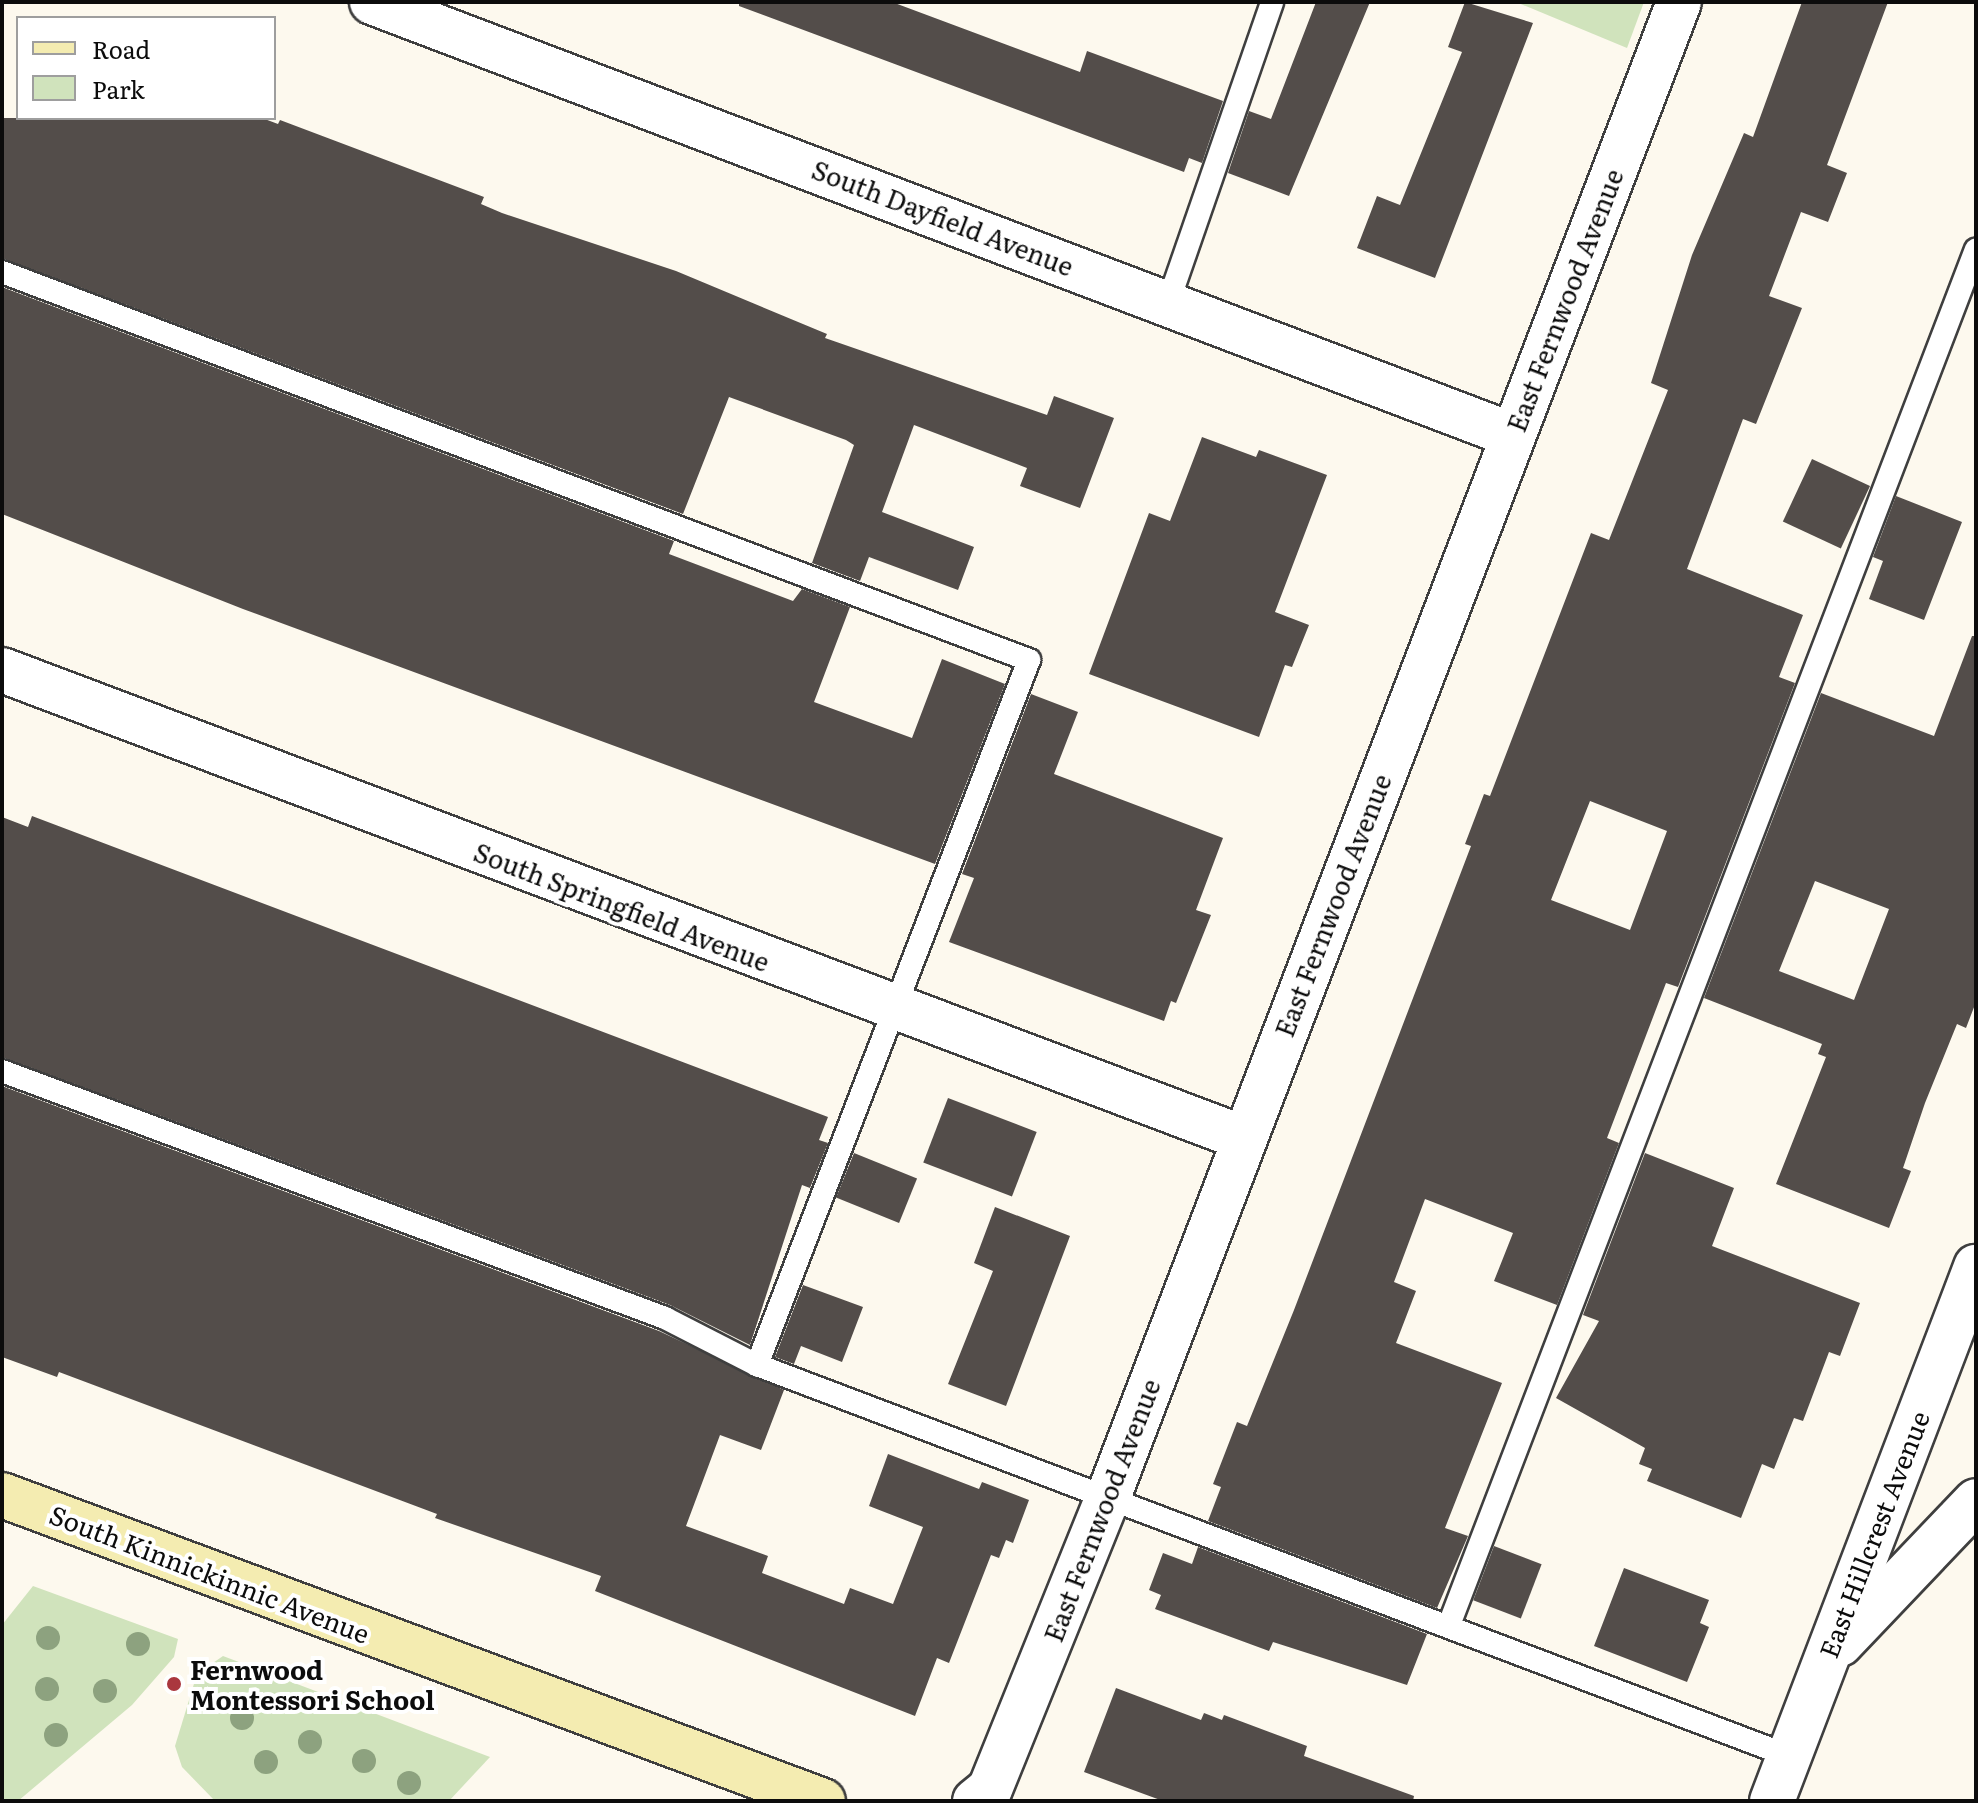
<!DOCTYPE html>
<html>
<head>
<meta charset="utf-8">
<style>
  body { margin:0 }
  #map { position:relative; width:1978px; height:1803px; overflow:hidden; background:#fdf9ee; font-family:Literata,serif }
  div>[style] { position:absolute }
  .green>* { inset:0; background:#d0e3bc }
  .building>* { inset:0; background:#534d4a; transform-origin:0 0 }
  .roads { filter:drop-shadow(2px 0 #3f3f3f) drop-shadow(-2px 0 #3f3f3f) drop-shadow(0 2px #3f3f3f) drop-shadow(0 -2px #3f3f3f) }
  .service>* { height:22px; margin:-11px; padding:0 11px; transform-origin:11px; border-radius:11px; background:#fff }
  .minor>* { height:44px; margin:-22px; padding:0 22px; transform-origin:22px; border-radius:22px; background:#fff }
  .secondary>* { height:44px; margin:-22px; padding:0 22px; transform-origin:22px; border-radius:22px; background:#f4ecb1 }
  .trees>* { width:24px; height:24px; margin:-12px; border-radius:50%; background:#8da27f }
  .dots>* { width:22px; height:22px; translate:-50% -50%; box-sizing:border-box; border:4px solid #fff; border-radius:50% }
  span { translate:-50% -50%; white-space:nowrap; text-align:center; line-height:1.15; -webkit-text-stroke:8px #fff; paint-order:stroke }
  .street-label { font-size:26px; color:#0c0c0c }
  .poi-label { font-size:26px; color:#0c0c0c; font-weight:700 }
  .left { translate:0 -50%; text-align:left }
  .frame { position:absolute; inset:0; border:4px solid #0c0c0c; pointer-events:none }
  .legend { position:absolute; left:16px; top:16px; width:260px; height:104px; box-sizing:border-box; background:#fff; border:2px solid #9e9e9e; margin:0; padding:10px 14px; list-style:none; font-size:24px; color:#0c0c0c }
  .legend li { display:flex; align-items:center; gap:16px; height:40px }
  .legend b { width:40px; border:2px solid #9e9e9e }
</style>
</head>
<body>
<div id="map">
  <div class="green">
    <div style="clip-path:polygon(1516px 2px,1644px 2px,1627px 48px)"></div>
    <div style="clip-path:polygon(33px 1586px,178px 1639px,174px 1657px,132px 1705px,18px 1801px,2px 1801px,2px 1625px)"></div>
    <div style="clip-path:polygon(223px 1656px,490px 1757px,449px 1801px,215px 1801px,182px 1767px,175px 1746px,197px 1674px)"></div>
  </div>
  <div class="building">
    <div style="clip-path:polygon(739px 2px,892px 2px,1080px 72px,1087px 51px,1223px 101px,1202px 163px,1189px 158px,1184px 172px,739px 6px)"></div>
    <div style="clip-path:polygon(1316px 2px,1370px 2px,1289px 196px,1228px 173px,1249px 111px,1271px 119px)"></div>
    <div style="clip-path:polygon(1465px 2px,1533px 23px,1435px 278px,1357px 248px,1377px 196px,1400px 205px,1462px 52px,1448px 47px)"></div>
    <div style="clip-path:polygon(evenodd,1802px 2px,1888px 2px,1827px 165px,1847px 173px,1828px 222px,1801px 212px,1769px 296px,1802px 308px,1756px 424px,1743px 419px,1687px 569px,1803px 615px,1779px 677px,1795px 683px,1678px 987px,1666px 983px,1607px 1138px,1619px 1143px,1557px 1305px,1494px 1281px,1513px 1233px,1425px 1199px,1394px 1282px,1416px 1291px,1396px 1343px,1502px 1383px,1445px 1528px,1468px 1536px,1437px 1608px,1208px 1521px,1221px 1487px,1213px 1484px,1237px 1422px,1247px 1426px,1294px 1310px,1471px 846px,1465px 844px,1484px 794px,1490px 796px,1591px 533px,1609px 540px,1668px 390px,1651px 383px,1692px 255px,1744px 133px,1753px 137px,1802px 2px,1590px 801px,1667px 831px,1630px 930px,1551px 900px,1590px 801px)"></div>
    <div style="clip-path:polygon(2px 118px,262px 118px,278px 124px,280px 120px,484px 197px,481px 204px,502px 213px,676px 271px,827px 334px,825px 338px,1047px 415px,1054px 396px,1114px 418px,1080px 508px,1020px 486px,1027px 468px,914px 425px,882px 512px,974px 547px,958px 590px,869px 557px,860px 581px,812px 563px,854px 445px,846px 440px,729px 397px,683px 514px,2px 258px)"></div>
    <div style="clip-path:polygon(2px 287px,674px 541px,669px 554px,793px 601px,802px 589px,850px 607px,814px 702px,912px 738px,942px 659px,1005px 684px,935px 864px,243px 609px,2px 514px)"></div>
    <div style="clip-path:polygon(1202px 437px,1256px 457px,1259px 450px,1327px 475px,1275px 612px,1309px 625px,1292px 667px,1285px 665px,1259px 737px,1089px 674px,1149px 513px,1170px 521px)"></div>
    <div style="left:1812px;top:459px;width:64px;height:69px;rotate:25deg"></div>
    <div style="clip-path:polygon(1896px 496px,1962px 522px,1924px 620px,1869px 599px,1883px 561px,1873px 557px)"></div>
    <div style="clip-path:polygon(evenodd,1972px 636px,1976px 636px,1976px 1002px,1966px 1028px,1957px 1024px,1925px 1103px,1903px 1168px,1911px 1171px,1889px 1228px,1776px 1184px,1826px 1057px,1818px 1054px,1822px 1044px,1704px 998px,1821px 693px,1934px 736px,1972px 636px,1815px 881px,1889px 909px,1854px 1000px,1779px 971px,1815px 881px)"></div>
    <div style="clip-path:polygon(1031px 694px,1078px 712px,1054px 774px,1223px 838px,1196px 910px,1211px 915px,1176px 1003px,1171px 1001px,1164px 1021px,949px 942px,974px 878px,962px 874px)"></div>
    <div style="clip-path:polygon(32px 816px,828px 1117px,819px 1140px,828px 1143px,810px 1188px,802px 1185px,750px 1345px,670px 1305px,2px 1057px,2px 817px,28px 827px)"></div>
    <div style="clip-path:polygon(2px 1086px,659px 1331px,784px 1390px,761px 1450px,720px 1435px,686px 1526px,768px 1556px,762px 1573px,844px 1604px,850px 1588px,893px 1604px,923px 1527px,869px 1506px,888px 1454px,979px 1489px,982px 1482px,1029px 1500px,1013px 1543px,1006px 1540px,999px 1558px,991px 1555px,949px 1663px,937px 1658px,915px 1716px,595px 1591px,601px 1576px,435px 1518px,437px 1514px,59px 1372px,57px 1377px,2px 1357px)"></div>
    <div style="left:948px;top:1098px;width:95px;height:69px;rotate:21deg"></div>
    <div style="left:854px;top:1153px;width:68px;height:48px;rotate:22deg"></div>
    <div style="clip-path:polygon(1645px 1153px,1734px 1188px,1712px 1246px,1860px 1303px,1840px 1356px,1829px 1352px,1803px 1421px,1794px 1418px,1774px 1469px,1762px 1464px,1741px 1518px,1647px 1481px,1652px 1469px,1639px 1464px,1645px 1448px,1556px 1398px,1599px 1321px,1583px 1315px)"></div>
    <div style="clip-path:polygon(995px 1207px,1070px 1236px,1006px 1406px,948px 1384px,993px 1271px,974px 1263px)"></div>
    <div style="clip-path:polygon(803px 1285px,863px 1307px,842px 1362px,801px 1346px,794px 1364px,775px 1357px)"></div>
    <div style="left:1494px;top:1546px;width:51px;height:58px;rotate:21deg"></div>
    <div style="clip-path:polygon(1198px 1547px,1427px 1634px,1407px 1685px,1273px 1642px,1269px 1651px,1155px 1609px,1161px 1595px,1149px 1590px,1163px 1553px,1192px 1564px)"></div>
    <div style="clip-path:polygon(1624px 1568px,1709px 1600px,1700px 1623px,1709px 1627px,1687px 1682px,1594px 1646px)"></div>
    <div style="clip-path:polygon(1116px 1688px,1201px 1720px,1204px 1713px,1222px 1720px,1224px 1715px,1307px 1746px,1304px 1756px,1414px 1796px,1413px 1801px,1163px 1801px,1084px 1772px)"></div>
  </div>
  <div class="roads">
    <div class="service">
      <div style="left:2px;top:272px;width:1098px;rotate:20.7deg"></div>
      <div style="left:1029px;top:660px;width:756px;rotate:111.1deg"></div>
      <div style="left:1168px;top:303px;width:318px;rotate:-70.9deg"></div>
      <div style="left:2px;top:1071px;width:708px;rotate:20.43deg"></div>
      <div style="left:665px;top:1318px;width:103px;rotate:27.1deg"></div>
      <div style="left:757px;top:1365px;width:1104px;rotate:20.75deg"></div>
      <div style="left:1449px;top:1625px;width:1473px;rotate:-69.04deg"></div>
    </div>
    <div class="minor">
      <div style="left:372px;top:2px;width:1219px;rotate:20.8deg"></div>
      <div style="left:2px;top:670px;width:1326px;rotate:20.66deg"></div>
      <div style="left:1840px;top:1644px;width:197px;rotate:-46.4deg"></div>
      <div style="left:975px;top:1801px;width:19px;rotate:-39deg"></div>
      <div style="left:990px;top:1789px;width:312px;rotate:-68deg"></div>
      <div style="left:1107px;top:1500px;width:1603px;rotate:-69.1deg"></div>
      <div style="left:1772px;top:1801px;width:572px;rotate:-69.09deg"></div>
    </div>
    <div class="secondary">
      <div style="left:2px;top:1495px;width:876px;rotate:20.44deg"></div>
    </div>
  </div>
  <div class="trees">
    <div style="left:48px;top:1638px"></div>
    <div style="left:138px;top:1644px"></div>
    <div style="left:47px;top:1689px"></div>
    <div style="left:105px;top:1691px"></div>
    <div style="left:242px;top:1718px"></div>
    <div style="left:56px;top:1735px"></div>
    <div style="left:310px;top:1742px"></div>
    <div style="left:364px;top:1761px"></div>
    <div style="left:266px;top:1762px"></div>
    <div style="left:409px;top:1783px"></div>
  </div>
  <div class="dots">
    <div style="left:174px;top:1684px;background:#aa373e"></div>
  </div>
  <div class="street-label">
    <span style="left:943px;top:217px;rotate:21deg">South Dayfield Avenue</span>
    <span style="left:1564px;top:300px;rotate:-69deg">East Fernwood Avenue</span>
    <span style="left:1332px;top:905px;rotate:-69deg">East Fernwood Avenue</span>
    <span style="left:622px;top:906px;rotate:21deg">South Springfield Avenue</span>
    <span style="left:1101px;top:1510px;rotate:-69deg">East Fernwood Avenue</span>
    <span style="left:1873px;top:1534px;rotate:-69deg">East Hillcrest Avenue</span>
    <span style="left:210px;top:1573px;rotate:21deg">South Kinnickinnic Avenue</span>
  </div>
  <div class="poi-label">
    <span class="left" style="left:190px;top:1684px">Fernwood<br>Montessori School</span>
  </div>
  <div class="frame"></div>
  <ul class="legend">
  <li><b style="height:10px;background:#f4ecb1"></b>Road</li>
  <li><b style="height:22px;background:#d0e3bc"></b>Park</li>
  </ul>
</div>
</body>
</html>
